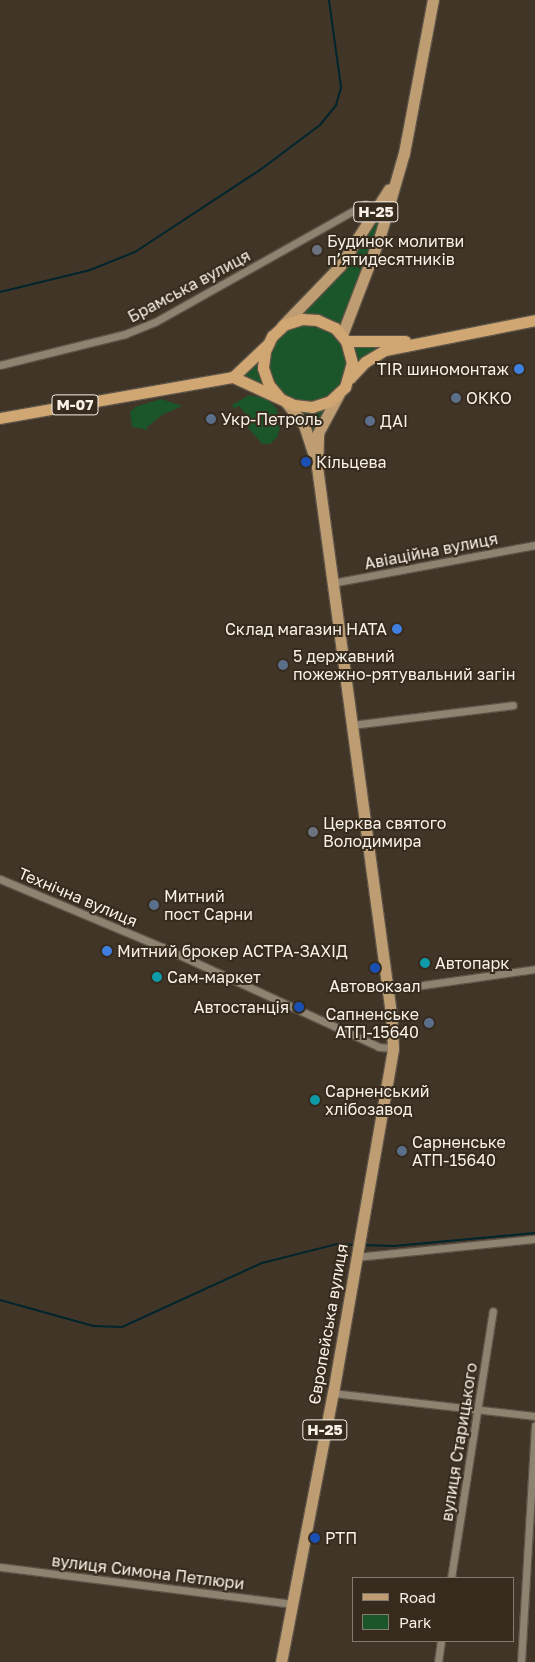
<!DOCTYPE html>
<html>
<head>
<meta charset="utf-8">
<style>
  body { margin:0 }
  #map { position:relative; width:535px; height:1662px; overflow:hidden; background:#403527; font-family:"Golos Text",sans-serif }
  div>[style] { position:absolute }
  .green>* { inset:0; background:#1a5629 }
  .stream>* { height:2px; margin:-1px; padding:0 1px; transform-origin:1px; border-radius:1px; background:#00252d }
  .roads { filter:drop-shadow(1px 0 #5d5447) drop-shadow(-1px 0 #5d5447) drop-shadow(0 1px #5d5447) drop-shadow(0 -1px #5d5447) }
  .minor>* { height:7px; margin:-3.5px; padding:0 3.5px; transform-origin:3.5px; border-radius:3.5px; background:#8e8271 }
  .primary>* { height:11px; margin:-5.5px; padding:0 5.5px; transform-origin:5.5px; border-radius:5.5px; background:#bf9d72 }
  .trunk>* { height:11px; margin:-5.5px; padding:0 5.5px; transform-origin:5.5px; border-radius:5.5px; background:#d0a672 }
  .dots>* { width:14px; height:14px; translate:-50% -50%; box-sizing:border-box; border:2px solid #362b1d; border-radius:50% }
  span { translate:-50% -50%; white-space:nowrap; text-align:center; line-height:1.15; -webkit-text-stroke:4px #362b1d; paint-order:stroke }
  .shield-label span { padding:1px 4px; background:#362b1d; border:1px solid; border-radius:4px; -webkit-text-stroke-width:0 }
  .shield-label { font-size:15px; color:#f8f1e8; font-weight:700 }
  .poi-label { font-size:16px; color:#f8f1e8 }
  .left { translate:0 -50%; text-align:left }
  .right { translate:-100% -50%; text-align:right }
  .street-label { font-size:16px; color:#f8f1e8 }
  .legend { position:absolute; left:352px; top:1577px; width:162px; height:65px; box-sizing:border-box; background:#362b1d; border:1px solid #847a6e; margin:0; padding:6px 9px; list-style:none; font-size:15px; color:#f8f1e8 }
  .legend li { display:flex; align-items:center; gap:10px; height:25px }
  .legend b { width:25px; border:1px solid #847a6e }
</style>
</head>
<body>
<div id="map">
  <div class="green">
    <div style="clip-path:polygon(395px 177px,342px 335px,398px 341px,365px 362px,318px 433px,308px 435px,286px 402px,233px 377px,325px 283px)"></div>
    <div style="clip-path:polygon(249px 395px,267px 399px,277px 409px,280px 428px,277px 437px,270px 444px,262px 444px,245px 424px,251px 420px,239px 406px,234px 409px,232px 405px)"></div>
    <div style="clip-path:polygon(161px 399px,182px 406px,162px 415px,147px 427px,148px 430px,132px 427px,130px 412px,135px 407px)"></div>
  </div>
  <div class="stream">
    <div style="left:0;top:292px;width:93px;rotate:-13.7deg"></div>
    <div style="left:90px;top:270px;width:48px;rotate:-21.8deg"></div>
    <div style="left:135px;top:252px;width:149px;rotate:-33.3deg"></div>
    <div style="left:260px;top:170px;width:75px;rotate:-36.9deg"></div>
    <div style="left:320px;top:125px;width:26px;rotate:-51deg"></div>
    <div style="left:336px;top:105px;width:19px;rotate:-74deg"></div>
    <div style="left:341px;top:87px;width:88px;rotate:-97.9deg"></div>
    <div style="left:362px;top:1245px;width:32px;rotate:2deg"></div>
    <div style="left:394px;top:1246px;width:142px;rotate:-5.3deg"></div>
    <div style="left:0;top:1300px;width:97px;rotate:15.6deg"></div>
    <div style="left:93px;top:1326px;width:29px;rotate:2deg"></div>
    <div style="left:122px;top:1327px;width:154px;rotate:-24.6deg"></div>
    <div style="left:262px;top:1263px;width:77px;rotate:-14.2deg"></div>
    <div style="left:337px;top:1244px;width:18px;rotate:3deg"></div>
  </div>
  <div class="roads">
    <div class="minor">
      <div style="left:0;top:365px;width:129px;rotate:-13.9deg"></div>
      <div style="left:125px;top:334px;width:32px;rotate:-22deg"></div>
      <div style="left:155px;top:322px;width:241px;rotate:-29.3deg"></div>
      <div style="left:365px;top:204px;width:14px;rotate:30deg"></div>
      <div style="left:332px;top:583px;width:207px;rotate:-10.6deg"></div>
      <div style="left:351px;top:725px;width:163px;rotate:-7deg"></div>
      <div style="left:0;top:879px;width:176px;rotate:22.8deg"></div>
      <div style="left:162px;top:947px;width:239px;rotate:24.7deg"></div>
      <div style="left:379px;top:1047px;width:14px;rotate:4deg"></div>
      <div style="left:388px;top:990px;width:148px;rotate:-8.1deg"></div>
      <div style="left:357px;top:1257px;width:179px;rotate:-5.8deg"></div>
      <div style="left:333px;top:1393px;width:203px;rotate:6.5deg"></div>
      <div style="left:0;top:1567px;width:294px;rotate:7.2deg"></div>
      <div style="left:451px;top:1578px;width:270px;rotate:-81.1deg"></div>
      <div style="left:438px;top:1662px;width:21px;rotate:-82deg"></div>
      <div style="left:521px;top:1662px;width:237px;rotate:-86.6deg"></div>
    </div>
    <div class="primary">
      <div style="left:282px;top:326px;width:83px;rotate:-46deg"></div>
      <div style="left:340px;top:266px;width:91px;rotate:-57.5deg"></div>
      <div style="left:342px;top:335px;width:106px;rotate:-69deg"></div>
      <div style="left:380px;top:236px;width:86px;rotate:-73.9deg"></div>
      <div style="left:404px;top:153px;width:156px;rotate:-79.3deg"></div>
      <div style="left:286px;top:402px;width:29px;rotate:52deg"></div>
      <div style="left:304px;top:425px;width:28px;rotate:72deg"></div>
      <div style="left:281px;top:1662px;width:274px;rotate:-79.1deg"></div>
      <div style="left:333px;top:1393px;width:350px;rotate:-80.1deg"></div>
      <div style="left:393px;top:1048px;width:34px;rotate:-93deg"></div>
      <div style="left:391px;top:1014px;width:552px;rotate:-97.7deg"></div>
      <div style="left:317px;top:467px;width:34px;rotate:-88deg"></div>
      <div style="left:318px;top:433px;width:44px;rotate:-61.7deg"></div>
    </div>
    <div class="trunk">
      <div style="left:346px;top:341px;width:59px"></div>
      <div style="left:233px;top:377px;width:67px;rotate:24.7deg"></div>
      <div style="left:294px;top:405px;width:18px;rotate:6deg"></div>
      <div style="left:312px;top:407px;width:19px;rotate:-18deg"></div>
      <div style="left:330px;top:401px;width:21px;rotate:-43deg"></div>
      <div style="left:345px;top:387px;width:25px;rotate:-74deg"></div>
      <div style="left:352px;top:363px;width:23px;rotate:-105deg"></div>
      <div style="left:346px;top:341px;width:17px;rotate:-130deg"></div>
      <div style="left:335px;top:328px;width:20px;rotate:-156deg"></div>
      <div style="left:317px;top:320px;width:15px;rotate:-176deg"></div>
      <div style="left:302px;top:319px;width:19px;rotate:162deg"></div>
      <div style="left:284px;top:325px;width:16px;rotate:137deg"></div>
      <div style="left:272px;top:336px;width:17px;rotate:115deg"></div>
      <div style="left:265px;top:351px;width:17px;rotate:97deg"></div>
      <div style="left:263px;top:368px;width:18px;rotate:71deg"></div>
      <div style="left:269px;top:385px;width:16px;rotate:50deg"></div>
      <div style="left:233px;top:377px;width:48px;rotate:-43.3deg"></div>
      <div style="left:350px;top:378px;width:22px;rotate:-47deg"></div>
      <div style="left:365px;top:362px;width:23px;rotate:-31deg"></div>
      <div style="left:385px;top:350px;width:153px;rotate:-11.3deg"></div>
      <div style="left:0;top:418px;width:237px;rotate:-10deg"></div>
    </div>
  </div>
  <div class="dots">
    <div style="left:317px;top:250px;background:#6b7280"></div>
    <div style="left:519px;top:369px;background:#3f7fe0"></div>
    <div style="left:456px;top:398px;background:#5c6f8a"></div>
    <div style="left:211px;top:419px;background:#5c6f8a"></div>
    <div style="left:370px;top:421px;background:#5c6f8a"></div>
    <div style="left:306px;top:462px;background:#1a4fb4"></div>
    <div style="left:397px;top:629px;background:#3f7fe0"></div>
    <div style="left:283px;top:665px;background:#5c6f8a"></div>
    <div style="left:313px;top:832px;background:#6b7280"></div>
    <div style="left:154px;top:905px;background:#5c6f8a"></div>
    <div style="left:107px;top:951px;background:#3f7fe0"></div>
    <div style="left:425px;top:963px;background:#0f9aa8"></div>
    <div style="left:375px;top:968px;background:#1a4fb4"></div>
    <div style="left:157px;top:977px;background:#0f9aa8"></div>
    <div style="left:299px;top:1007px;background:#1a4fb4"></div>
    <div style="left:429px;top:1023px;background:#5c6f8a"></div>
    <div style="left:315px;top:1100px;background:#0f9aa8"></div>
    <div style="left:402px;top:1151px;background:#5c6f8a"></div>
    <div style="left:315px;top:1538px;background:#1a4fb4"></div>
  </div>
  <div class="shield-label">
    <span style="left:376px;top:212px">Н-25</span>
    <span style="left:75px;top:405px">М-07</span>
    <span style="left:325px;top:1430px">Н-25</span>
  </div>
  <div class="poi-label">
    <span class="left" style="left:327px;top:250px">Будинок молитви<br>п’ятидесятників</span>
    <span class="right" style="left:509px;top:369px">TIR шиномонтаж</span>
    <span class="left" style="left:466px;top:398px">ОККО</span>
    <span class="left" style="left:221px;top:419px">Укр-Петроль</span>
    <span class="left" style="left:380px;top:421px">ДАІ</span>
    <span class="left" style="left:316px;top:462px">Кільцева</span>
    <span class="right" style="left:387px;top:629px">Склад магазин НАТА</span>
    <span class="left" style="left:293px;top:665px">5 державний<br>пожежно-рятувальний загін</span>
    <span class="left" style="left:323px;top:832px">Церква святого<br>Володимира</span>
    <span class="left" style="left:164px;top:905px">Митний<br>пост Сарни</span>
    <span class="left" style="left:117px;top:951px">Митний брокер АСТРА-ЗАХІД</span>
    <span class="left" style="left:435px;top:963px">Автопарк</span>
    <span class="left" style="left:167px;top:977px">Сам-маркет</span>
    <span style="left:375px;top:986px">Автовокзал</span>
    <span class="right" style="left:289px;top:1007px">Автостанція</span>
    <span class="right" style="left:419px;top:1023px">Сапненське<br>АТП-15640</span>
    <span class="left" style="left:325px;top:1100px">Сарненський<br>хлібозавод</span>
    <span class="left" style="left:412px;top:1151px">Сарненське<br>АТП-15640</span>
    <span class="left" style="left:325px;top:1538px">РТП</span>
  </div>
  <div class="street-label">
    <span style="left:189px;top:286px;rotate:-28deg">Брамська вулиця</span>
    <span style="left:431px;top:551px;rotate:-11deg">Авіаційна вулиця</span>
    <span style="left:78px;top:897px;rotate:23deg">Технічна вулиця</span>
    <span style="left:328px;top:1324px;rotate:-80deg">Європейська вулиця</span>
    <span style="left:459px;top:1442px;rotate:-81deg">вулиця Старицького</span>
    <span style="left:148px;top:1572px;rotate:7deg">вулиця Симона Петлюри</span>
  </div>
  <ul class="legend">
  <li><b style="height:6px;background:#bf9d72"></b>Road</li>
  <li><b style="height:14px;background:#1a5629"></b>Park</li>
  </ul>
</div>
</body>
</html>
